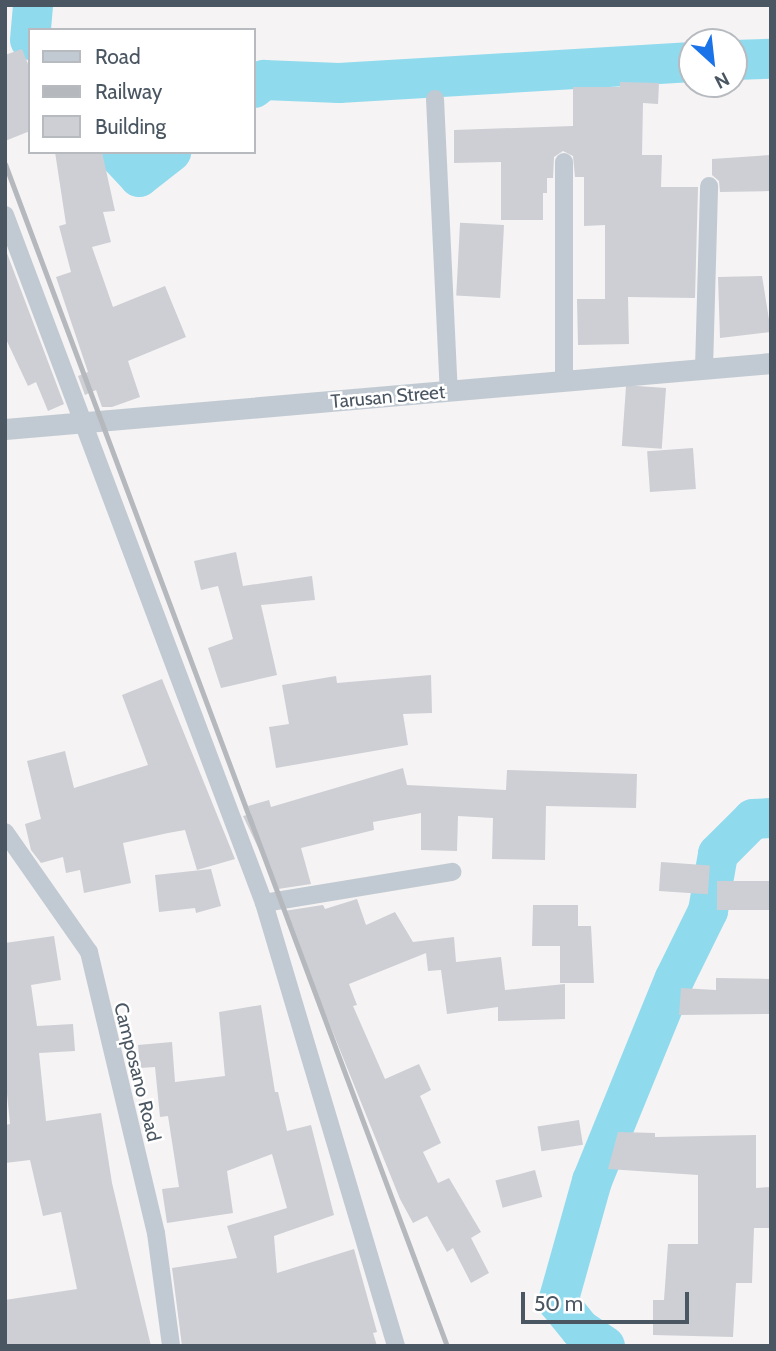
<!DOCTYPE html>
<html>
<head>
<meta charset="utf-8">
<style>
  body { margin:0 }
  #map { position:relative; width:776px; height:1351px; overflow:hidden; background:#f5f3f3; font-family:Cabin,sans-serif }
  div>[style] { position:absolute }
  .river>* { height:40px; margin:-20px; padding:0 20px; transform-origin:20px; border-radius:20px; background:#90daee }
  .building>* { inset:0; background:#cdcfd5; transform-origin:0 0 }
  .minor>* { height:18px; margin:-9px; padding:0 9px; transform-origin:9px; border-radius:9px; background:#c1cad2 }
  .tertiary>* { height:21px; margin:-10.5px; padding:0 10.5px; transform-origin:10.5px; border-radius:10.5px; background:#c1cad2 }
  .rail>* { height:5px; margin:-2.5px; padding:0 2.5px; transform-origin:2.5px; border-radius:2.5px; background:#b5b8bd }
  span { translate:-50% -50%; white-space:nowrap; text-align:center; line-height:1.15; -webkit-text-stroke:5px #fff; paint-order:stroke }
  .street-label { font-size:19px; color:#4a5661 }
  .frame { position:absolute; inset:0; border:7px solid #4a5661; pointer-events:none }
  .legend { position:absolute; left:28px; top:28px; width:228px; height:126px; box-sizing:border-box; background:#fff; border:2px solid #b7bbc0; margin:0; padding:9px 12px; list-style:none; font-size:21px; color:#4a5661 }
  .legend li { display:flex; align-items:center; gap:14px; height:35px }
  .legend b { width:35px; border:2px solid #b7bbc0 }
  .north { position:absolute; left:678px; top:28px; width:70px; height:70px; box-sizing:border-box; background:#fff; border:2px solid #b7bbc0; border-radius:50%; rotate:153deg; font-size:19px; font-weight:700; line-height:28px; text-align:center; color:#4a5661 }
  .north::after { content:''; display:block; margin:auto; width:24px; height:32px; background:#1a73e8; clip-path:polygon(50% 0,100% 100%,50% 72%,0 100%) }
  .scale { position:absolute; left:521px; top:1292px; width:168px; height:32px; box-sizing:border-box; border:4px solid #4a5661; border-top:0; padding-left:9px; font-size:21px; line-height:24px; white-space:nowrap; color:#4a5661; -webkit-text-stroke:5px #fff; paint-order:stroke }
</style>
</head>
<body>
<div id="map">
  <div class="river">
    <div style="left:30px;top:40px;width:35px;rotate:-85deg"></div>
    <div style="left:734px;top:60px;width:37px;rotate:-2deg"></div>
    <div style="left:254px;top:88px;width:13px;rotate:-39deg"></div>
    <div style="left:264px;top:80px;width:75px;rotate:2.3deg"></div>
    <div style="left:339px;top:83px;width:354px;rotate:-3.4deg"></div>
    <div style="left:116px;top:152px;width:34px;rotate:47deg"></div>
    <div style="left:139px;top:177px;width:41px;rotate:-38deg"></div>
    <div style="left:605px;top:1346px;width:30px;rotate:-146deg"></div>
    <div style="left:580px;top:1329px;width:35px;rotate:-129deg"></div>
    <div style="left:558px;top:1302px;width:126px;rotate:-74.3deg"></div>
    <div style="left:592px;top:1181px;width:219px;rotate:-67.8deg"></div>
    <div style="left:675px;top:978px;width:75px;rotate:-63.8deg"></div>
    <div style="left:708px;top:911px;width:58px;rotate:-80deg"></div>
    <div style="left:718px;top:854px;width:49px;rotate:-45deg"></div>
    <div style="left:753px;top:819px;width:18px;rotate:-3deg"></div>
  </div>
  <div class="building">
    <div style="clip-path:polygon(22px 49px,30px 69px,30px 131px,5px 141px,5px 55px)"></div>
    <div style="clip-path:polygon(620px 82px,659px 83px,658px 104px,643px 103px,642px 155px,662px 155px,661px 187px,698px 187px,695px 298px,628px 297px,629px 344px,578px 345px,577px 299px,605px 299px,605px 225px,584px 226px,584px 177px,575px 177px,573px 156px,563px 151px,554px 157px,553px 178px,547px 178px,547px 193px,543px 193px,543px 220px,501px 220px,501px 162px,454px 163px,454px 130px,573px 126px,573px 87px,620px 87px)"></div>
    <div style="clip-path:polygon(55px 152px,102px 152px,115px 211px,103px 212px,111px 242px,92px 247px,113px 307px,165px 286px,186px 337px,128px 361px,140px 397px,112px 407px,102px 407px,96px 390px,85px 395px,78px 376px,88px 372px,56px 277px,71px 272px,59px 226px,66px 224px)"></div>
    <div style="clip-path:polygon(771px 155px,771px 191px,720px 192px,719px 181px,712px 175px,712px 159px)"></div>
    <div style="left:504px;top:225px;width:73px;height:44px;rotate:93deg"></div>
    <div style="clip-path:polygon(5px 248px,64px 404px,48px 411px,36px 382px,28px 386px,5px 337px)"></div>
    <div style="clip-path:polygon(762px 276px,771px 332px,720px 338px,718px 277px)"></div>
    <div style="left:666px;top:388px;width:61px;height:40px;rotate:94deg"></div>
    <div style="left:693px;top:448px;width:41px;height:46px;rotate:86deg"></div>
    <div style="clip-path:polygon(236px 552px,243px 586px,312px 576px,315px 600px,261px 605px,277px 675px,221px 688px,208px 648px,233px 639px,218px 586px,201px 590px,194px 561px)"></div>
    <div style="clip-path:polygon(431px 675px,432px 713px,403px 714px,408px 745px,276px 768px,269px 727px,289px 724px,282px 685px,336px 676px,337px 683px)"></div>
    <div style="clip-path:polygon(162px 679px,235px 859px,197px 870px,185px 830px,168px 833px,123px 843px,131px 883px,84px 893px,80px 870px,66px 873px,63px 857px,41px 863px,31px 850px,25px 824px,41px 819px,27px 761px,65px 751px,74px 788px,148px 765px,122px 695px)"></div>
    <div style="clip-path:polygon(403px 768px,407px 785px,506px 790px,507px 770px,637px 774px,636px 808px,546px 806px,545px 860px,492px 859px,493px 818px,458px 816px,457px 851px,421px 850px,421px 813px,373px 822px,374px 830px,301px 848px,311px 884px,278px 889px,243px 816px,251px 814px,248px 806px,269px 800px,271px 807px)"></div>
    <div style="left:661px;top:862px;width:49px;height:29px;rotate:4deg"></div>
    <div style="clip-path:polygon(211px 869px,221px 906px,196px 913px,195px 908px,159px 912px,155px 875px)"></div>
    <div style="left:771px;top:881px;width:29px;height:54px;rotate:90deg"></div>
    <div style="clip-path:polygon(357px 899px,366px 925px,395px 912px,413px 942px,454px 937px,456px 962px,501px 957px,505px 990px,565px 984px,565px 1019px,498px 1021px,498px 1007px,447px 1014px,441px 970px,428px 971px,426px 953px,349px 984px,357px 1005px,353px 1006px,385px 1079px,419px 1064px,431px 1090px,420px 1096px,441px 1143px,423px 1152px,438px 1183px,449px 1178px,481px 1232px,471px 1238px,489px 1273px,471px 1283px,453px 1248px,447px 1252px,427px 1216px,413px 1223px,400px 1199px,284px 911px,323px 905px,325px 909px)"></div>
    <div style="clip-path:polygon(533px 905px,578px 905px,578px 926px,591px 926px,594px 983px,560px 983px,560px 946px,532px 946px)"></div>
    <div style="clip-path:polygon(54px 936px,61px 980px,31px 985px,37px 1026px,73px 1024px,75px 1051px,39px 1053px,46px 1121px,101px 1113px,112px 1183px,151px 1346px,5px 1346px,5px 1300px,77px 1289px,61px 1212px,43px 1216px,30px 1160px,5px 1163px,5px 1125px,10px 1124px,5px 1074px,5px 943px)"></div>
    <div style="clip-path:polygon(716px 978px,771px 979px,771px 1014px,679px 1015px,681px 988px,716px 990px)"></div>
    <div style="clip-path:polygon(261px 1005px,275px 1092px,278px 1092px,287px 1131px,311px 1125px,334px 1215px,274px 1236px,277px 1273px,354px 1249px,377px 1332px,373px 1333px,377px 1346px,182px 1346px,172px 1268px,237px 1258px,227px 1226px,287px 1208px,272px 1154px,227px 1171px,233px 1213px,167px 1223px,162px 1189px,179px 1187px,168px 1116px,160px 1117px,155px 1067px,140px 1068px,138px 1045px,172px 1042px,175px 1082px,225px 1076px,219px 1012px)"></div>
    <div style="left:579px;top:1120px;width:25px;height:42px;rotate:81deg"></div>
    <div style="clip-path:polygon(618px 1132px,655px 1133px,655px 1137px,756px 1135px,756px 1188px,771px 1187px,771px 1228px,754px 1228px,752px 1283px,736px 1283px,733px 1337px,653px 1335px,653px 1300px,664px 1300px,668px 1244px,698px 1244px,698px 1175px,608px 1169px)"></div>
    <div style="left:535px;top:1170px;width:28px;height:41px;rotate:75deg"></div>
  </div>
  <div class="minor">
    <div style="left:435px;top:99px;width:293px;rotate:87.3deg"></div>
    <div style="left:5px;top:215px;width:735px;rotate:69.37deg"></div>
    <div style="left:264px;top:903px;width:462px;rotate:73.4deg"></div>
    <div style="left:704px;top:369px;width:183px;rotate:-88.4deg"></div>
    <div style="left:564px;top:381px;width:219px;rotate:-90deg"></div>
    <div style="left:5px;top:832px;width:146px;rotate:55deg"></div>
    <div style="left:89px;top:952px;width:289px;rotate:76.6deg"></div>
    <div style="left:156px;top:1233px;width:114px;rotate:82.4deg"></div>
    <div style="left:264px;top:903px;width:191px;rotate:-9.4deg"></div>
  </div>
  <div class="tertiary">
    <div style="left:5px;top:429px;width:769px;rotate:-4.92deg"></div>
  </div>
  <div class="rail">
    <div style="left:5px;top:164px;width:1262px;rotate:69.5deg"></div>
  </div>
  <div class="street-label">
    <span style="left:388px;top:397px;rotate:-5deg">Tarusan Street</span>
    <span style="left:137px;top:1072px;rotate:76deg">Camposano Road</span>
  </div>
  <div class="frame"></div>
  <ul class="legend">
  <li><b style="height:9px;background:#c1cad2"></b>Road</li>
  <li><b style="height:9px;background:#b5b8bd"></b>Railway</li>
  <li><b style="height:19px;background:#cdcfd5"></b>Building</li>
  </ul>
  <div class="north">N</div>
  <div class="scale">50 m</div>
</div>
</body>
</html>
